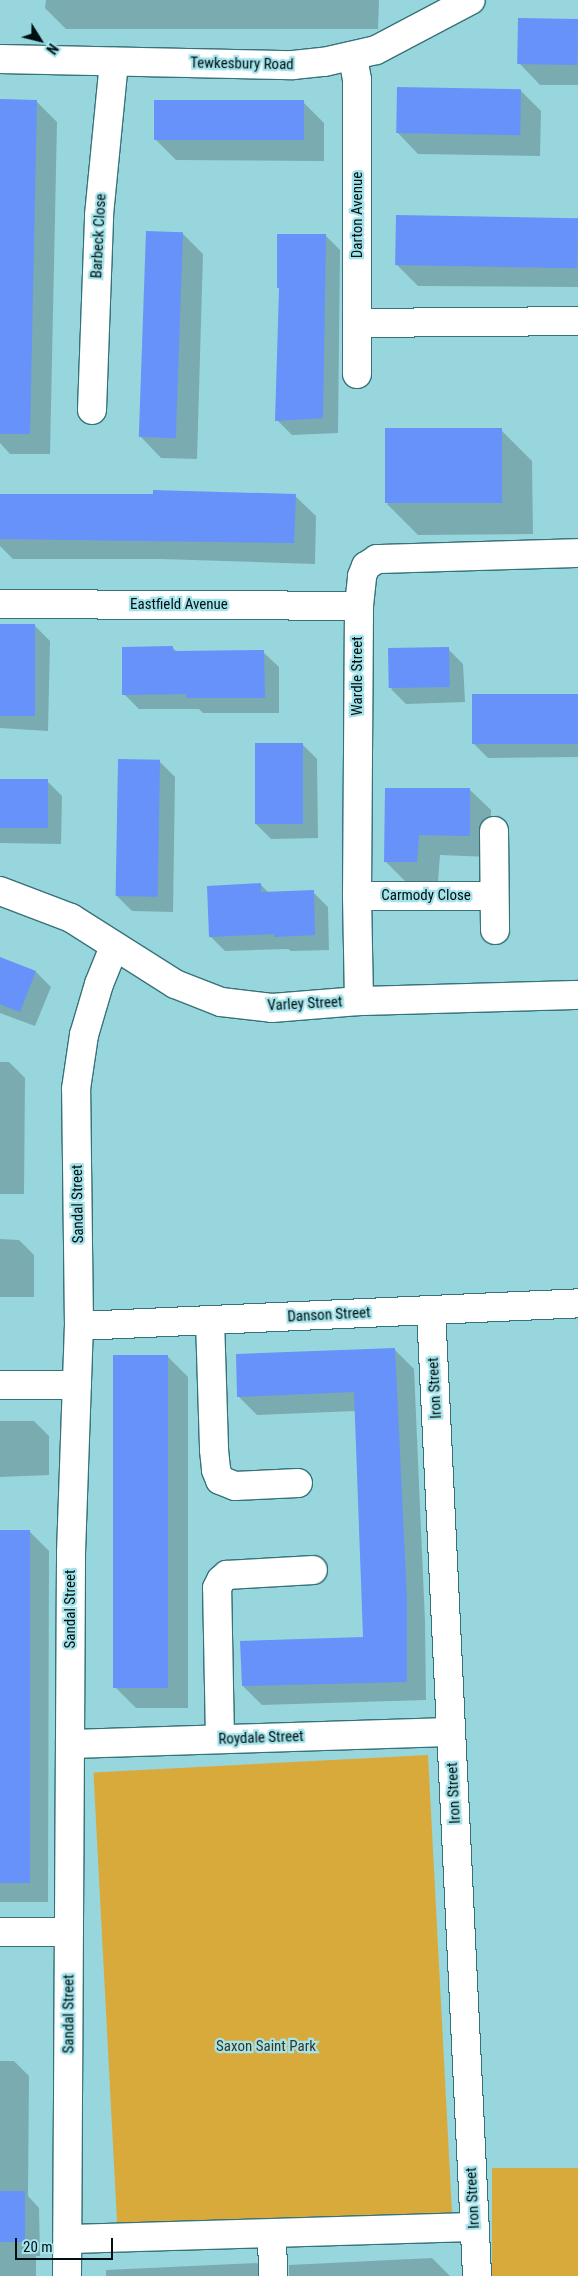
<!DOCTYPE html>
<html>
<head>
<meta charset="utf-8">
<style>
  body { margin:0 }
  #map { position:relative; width:578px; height:2276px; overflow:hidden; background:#98d6dd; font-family:"Roboto Condensed",sans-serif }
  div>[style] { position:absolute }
  .green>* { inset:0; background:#d8aa3b; transform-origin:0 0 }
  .shadow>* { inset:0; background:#0003 }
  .building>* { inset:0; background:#6692fa; transform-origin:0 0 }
  .roads { filter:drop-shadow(1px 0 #367279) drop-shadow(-1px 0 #367279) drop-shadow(0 1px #367279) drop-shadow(0 -1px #367279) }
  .minor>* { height:28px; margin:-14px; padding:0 14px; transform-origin:14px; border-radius:14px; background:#fff }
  span { translate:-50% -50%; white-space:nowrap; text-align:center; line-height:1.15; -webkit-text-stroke:4.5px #a5e3ea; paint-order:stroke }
  .street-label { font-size:15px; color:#000f12 }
  .park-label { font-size:15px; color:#3e341e }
  .north { position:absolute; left:15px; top:15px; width:50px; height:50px; -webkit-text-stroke:4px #a5e3ea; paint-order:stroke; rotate:126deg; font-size:14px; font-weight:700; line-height:20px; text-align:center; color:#000f12 }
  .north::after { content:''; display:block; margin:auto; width:18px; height:22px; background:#000f12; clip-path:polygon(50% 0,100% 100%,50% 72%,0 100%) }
  .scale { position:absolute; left:15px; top:2238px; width:98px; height:22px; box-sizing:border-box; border:2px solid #000f12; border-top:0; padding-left:6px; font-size:15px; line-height:18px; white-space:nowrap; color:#000f12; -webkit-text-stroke:4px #a5e3ea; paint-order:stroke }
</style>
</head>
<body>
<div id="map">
  <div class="green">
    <div style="left:428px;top:1755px;width:461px;height:335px;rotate:87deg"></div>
    <div style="left:578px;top:2168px;width:108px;height:86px;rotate:90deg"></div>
  </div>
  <div class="shadow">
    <div style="clip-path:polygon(46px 0,379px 0,378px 29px,66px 29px,45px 8px)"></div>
    <div style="clip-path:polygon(578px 20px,578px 85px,540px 85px,520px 64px)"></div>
    <div style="clip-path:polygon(520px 90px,541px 111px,540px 156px,418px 154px,398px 133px)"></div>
    <div style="clip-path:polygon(0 101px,36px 101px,57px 122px,50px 454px,10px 454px,0 443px)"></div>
    <div style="clip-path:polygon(303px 102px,324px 123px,324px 161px,176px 160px,155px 139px)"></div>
    <div style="clip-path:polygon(578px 218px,578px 287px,418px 286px,397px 265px)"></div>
    <div style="clip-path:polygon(182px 233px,203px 254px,197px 459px,161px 458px,141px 437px)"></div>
    <div style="clip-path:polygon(325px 235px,340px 250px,338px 433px,292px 435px,277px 420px,280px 290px,278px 287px)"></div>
    <div style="clip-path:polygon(501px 430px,532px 461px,533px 534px,418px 535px,387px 504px)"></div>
    <div style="clip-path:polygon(0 495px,295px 496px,316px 516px,315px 564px,161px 559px,13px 559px,0 546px)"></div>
    <div style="clip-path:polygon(0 625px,34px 625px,50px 641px,48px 731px,0 728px)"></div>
    <div style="clip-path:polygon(173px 648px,177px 652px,263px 652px,279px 667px,279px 713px,203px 713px,199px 709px,139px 709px,124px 694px)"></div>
    <div style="clip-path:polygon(448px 649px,463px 664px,465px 702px,406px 704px,391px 689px)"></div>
    <div style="clip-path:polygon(578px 695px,578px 757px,488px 758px,473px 743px)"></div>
    <div style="clip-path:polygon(302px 744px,317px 759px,318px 838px,271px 839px,256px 824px)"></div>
    <div style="clip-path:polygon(160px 762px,175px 777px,173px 912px,132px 911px,117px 896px)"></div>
    <div style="clip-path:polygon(0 780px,47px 781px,62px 796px,61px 844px,0 843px)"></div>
    <div style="clip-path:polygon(470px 790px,491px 810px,490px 857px,440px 855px,438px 882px,407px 883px,386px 862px)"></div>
    <div style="clip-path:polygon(260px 884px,269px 893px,313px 892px,328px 907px,329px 950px,291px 951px,288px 949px,225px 951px,210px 936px)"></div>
    <div style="clip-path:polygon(0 958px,36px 972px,51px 987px,35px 1026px,0 1013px)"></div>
    <div style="clip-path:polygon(0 1062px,9px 1062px,25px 1078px,24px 1194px,0 1194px)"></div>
    <div style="clip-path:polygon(0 1239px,19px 1240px,34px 1255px,34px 1297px,0 1297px)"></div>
    <div style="clip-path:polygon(395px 1350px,414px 1369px,425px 1621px,426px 1700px,262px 1705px,243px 1686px,364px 1639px,356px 1411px,257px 1415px,238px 1396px)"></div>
    <div style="clip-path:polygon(167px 1356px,188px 1377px,188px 1708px,136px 1708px,115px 1687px)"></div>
    <div style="clip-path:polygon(0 1421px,34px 1421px,49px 1436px,49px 1475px,0 1477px)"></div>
    <div style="clip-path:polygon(0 1532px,30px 1532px,49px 1551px,48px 1902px,0 1902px)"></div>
    <div style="clip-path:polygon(0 2061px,14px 2061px,29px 2076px,28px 2196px,39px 2208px,40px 2256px,36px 2256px,36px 2276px,0 2276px)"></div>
    <div style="clip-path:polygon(432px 2258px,450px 2276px,289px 2276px,289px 2265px)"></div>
    <div style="clip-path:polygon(257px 2263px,269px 2276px,106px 2276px,106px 2270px)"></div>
  </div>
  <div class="building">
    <div style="left:518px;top:18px;width:60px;height:46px;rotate:1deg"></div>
    <div style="left:397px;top:87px;width:124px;height:46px;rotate:1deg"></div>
    <div style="clip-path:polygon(0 99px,37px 100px,30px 434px,0 434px)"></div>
    <div style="left:154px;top:100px;width:150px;height:40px"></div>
    <div style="left:396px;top:215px;width:182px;height:50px;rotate:1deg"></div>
    <div style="left:146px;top:231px;width:37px;height:206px;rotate:2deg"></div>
    <div style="clip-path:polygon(277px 234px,326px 234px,323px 418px,275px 421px,279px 288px,277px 288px)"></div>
    <div style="left:502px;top:428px;width:75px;height:117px;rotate:90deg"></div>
    <div style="clip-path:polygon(153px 490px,296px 494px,294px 543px,0 539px,0 494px,153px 494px)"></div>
    <div style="left:0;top:624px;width:35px;height:92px"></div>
    <div style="clip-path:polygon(173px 646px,173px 651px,264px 650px,265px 698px,186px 698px,186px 694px,122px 695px,122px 647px)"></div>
    <div style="left:449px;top:647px;width:40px;height:61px;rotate:89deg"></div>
    <div style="left:472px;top:694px;width:106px;height:50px"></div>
    <div style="left:255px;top:743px;width:48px;height:81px"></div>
    <div style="left:118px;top:759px;width:42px;height:137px;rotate:1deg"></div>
    <div style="left:0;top:779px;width:48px;height:49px"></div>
    <div style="clip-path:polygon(385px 788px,470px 788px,470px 836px,419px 835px,417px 862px,384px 862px)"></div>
    <div style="clip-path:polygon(261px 883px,261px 892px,314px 890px,315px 935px,274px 937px,274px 934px,209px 937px,207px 886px)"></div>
    <div style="clip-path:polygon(0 957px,36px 971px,20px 1012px,0 1004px)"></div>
    <div style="clip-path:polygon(395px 1348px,407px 1601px,407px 1682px,242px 1686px,240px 1641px,363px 1637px,354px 1392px,237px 1397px,236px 1354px)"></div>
    <div style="left:168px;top:1355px;width:333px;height:55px;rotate:90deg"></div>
    <div style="left:0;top:1530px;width:30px;height:353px"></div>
    <div style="left:0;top:2191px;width:25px;height:51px"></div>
  </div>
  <div class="roads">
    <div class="minor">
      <div style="left:353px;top:57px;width:23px;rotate:80deg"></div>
      <div style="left:357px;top:80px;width:294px;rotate:90deg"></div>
      <div style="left:0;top:59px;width:293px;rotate:1.2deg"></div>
      <div style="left:293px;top:65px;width:31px;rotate:-6deg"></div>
      <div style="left:324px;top:62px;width:53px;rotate:-13deg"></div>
      <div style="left:376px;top:50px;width:107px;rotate:-27.8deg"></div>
      <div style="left:358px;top:323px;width:220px;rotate:-0.5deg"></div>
      <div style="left:92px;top:410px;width:195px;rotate:-87.9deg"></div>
      <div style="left:99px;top:215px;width:154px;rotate:-84.4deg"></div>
      <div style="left:0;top:604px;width:359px;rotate:0.3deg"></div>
      <div style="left:494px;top:831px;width:99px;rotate:89.4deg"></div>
      <div style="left:0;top:891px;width:76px;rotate:20.8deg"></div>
      <div style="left:71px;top:918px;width:123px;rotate:32.4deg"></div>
      <div style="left:175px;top:984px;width:49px;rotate:21.4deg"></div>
      <div style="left:221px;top:1002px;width:51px;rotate:6.7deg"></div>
      <div style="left:272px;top:1008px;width:87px;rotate:-4.6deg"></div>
      <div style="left:359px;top:1001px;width:219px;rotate:-1.6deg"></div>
      <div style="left:357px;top:896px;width:137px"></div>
      <div style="left:359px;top:1001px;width:105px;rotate:-91.1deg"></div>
      <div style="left:357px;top:896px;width:290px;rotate:-89.6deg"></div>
      <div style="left:359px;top:606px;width:30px;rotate:-84deg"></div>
      <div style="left:362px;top:576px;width:11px;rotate:-68deg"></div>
      <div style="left:366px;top:566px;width:13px;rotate:-32deg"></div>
      <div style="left:377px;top:559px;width:201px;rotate:-1.7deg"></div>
      <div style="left:431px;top:1310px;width:967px;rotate:87.27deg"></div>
      <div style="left:210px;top:1320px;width:130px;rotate:88.2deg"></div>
      <div style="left:214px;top:1450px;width:20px;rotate:84deg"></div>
      <div style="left:216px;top:1470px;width:11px;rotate:68deg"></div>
      <div style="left:220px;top:1480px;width:16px;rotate:22deg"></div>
      <div style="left:235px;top:1486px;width:63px;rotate:-2.7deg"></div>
      <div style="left:79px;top:1326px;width:500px;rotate:-2.6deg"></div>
      <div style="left:0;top:1385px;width:77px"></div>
      <div style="left:220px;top:1739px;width:151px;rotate:-91.1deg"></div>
      <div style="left:217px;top:1588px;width:9px;rotate:-63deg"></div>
      <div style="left:221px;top:1580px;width:8px;rotate:-40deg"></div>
      <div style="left:227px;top:1575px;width:86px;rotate:-3.3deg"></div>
      <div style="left:70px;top:1744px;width:381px;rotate:-1.8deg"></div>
      <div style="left:0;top:1932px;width:69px"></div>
      <div style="left:272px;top:2234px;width:42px;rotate:88.6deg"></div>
      <div style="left:68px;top:2239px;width:407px;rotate:-1.7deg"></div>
      <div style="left:67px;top:2276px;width:723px;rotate:-89.68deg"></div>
      <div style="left:71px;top:1553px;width:227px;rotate:-88deg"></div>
      <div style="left:79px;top:1326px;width:237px;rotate:-90.7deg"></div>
      <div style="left:76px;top:1089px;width:55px;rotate:-81.6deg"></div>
      <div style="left:84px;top:1035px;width:53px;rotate:-73.6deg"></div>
      <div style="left:99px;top:984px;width:40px;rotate:-68deg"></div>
    </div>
  </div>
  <div class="street-label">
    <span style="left:242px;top:64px;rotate:1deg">Tewkesbury Road</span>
    <span style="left:358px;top:215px;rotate:-90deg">Darton Avenue</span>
    <span style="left:99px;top:236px;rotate:-87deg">Barbeck Close</span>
    <span style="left:179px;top:605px">Eastfield Avenue</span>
    <span style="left:358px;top:676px;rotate:-90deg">Wardle Street</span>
    <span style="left:426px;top:896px">Carmody Close</span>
    <span style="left:305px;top:1004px;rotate:-3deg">Varley Street</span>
    <span style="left:78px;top:1204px;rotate:-91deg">Sandal Street</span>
    <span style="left:329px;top:1315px;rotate:-3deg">Danson Street</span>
    <span style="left:435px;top:1388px;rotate:-93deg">Iron Street</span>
    <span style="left:71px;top:1609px;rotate:-90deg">Sandal Street</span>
    <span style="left:261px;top:1738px;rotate:-2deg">Roydale Street</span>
    <span style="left:454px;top:1793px;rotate:-93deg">Iron Street</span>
    <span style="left:69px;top:2014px;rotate:-90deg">Sandal Street</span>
    <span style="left:473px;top:2198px;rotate:-93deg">Iron Street</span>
  </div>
  <div class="park-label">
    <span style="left:266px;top:2047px">Saxon Saint Park</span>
  </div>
  <div class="north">N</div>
  <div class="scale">20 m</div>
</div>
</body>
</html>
